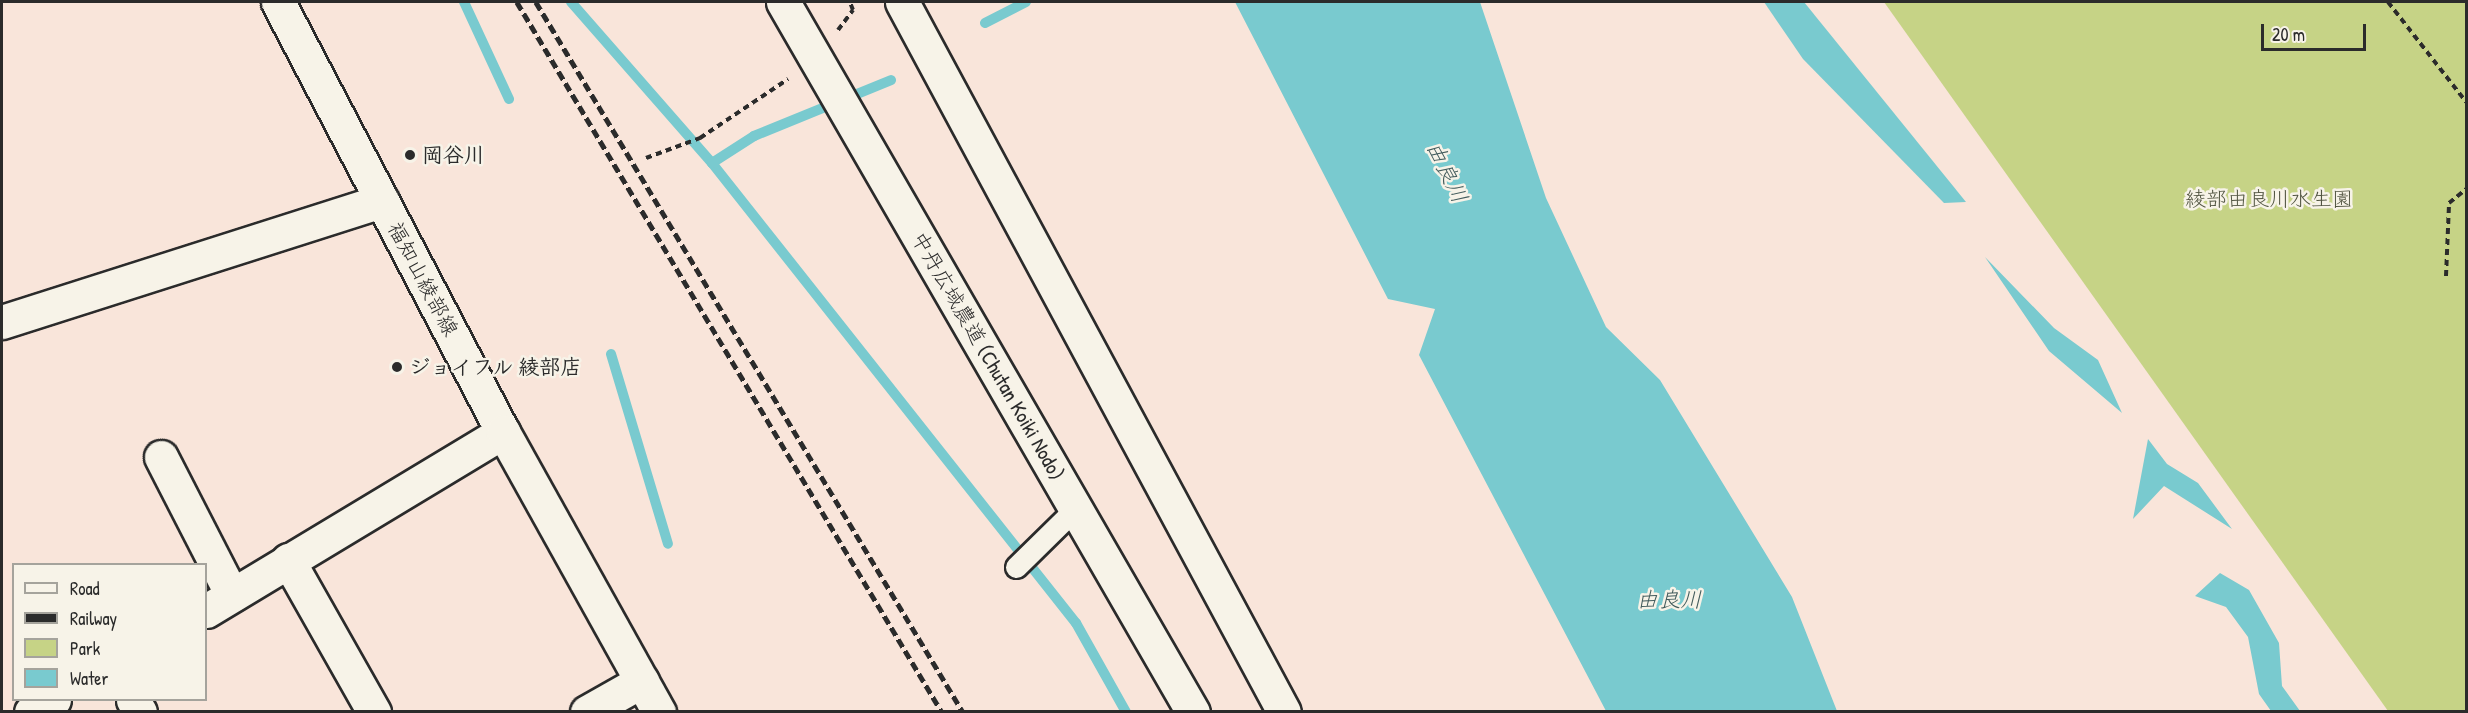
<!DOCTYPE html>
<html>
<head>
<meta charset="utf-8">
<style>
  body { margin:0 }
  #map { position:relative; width:2468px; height:713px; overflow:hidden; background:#f9e5da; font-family:"Patrick Hand","Klee One",sans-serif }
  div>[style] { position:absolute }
  .green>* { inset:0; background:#c6d386 }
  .water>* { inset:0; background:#79cacf }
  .stream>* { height:10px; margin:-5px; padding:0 5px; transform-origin:5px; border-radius:5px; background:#79cacf }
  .path>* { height:4px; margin-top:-2px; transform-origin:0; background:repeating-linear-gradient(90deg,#2b2b2b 0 6px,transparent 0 10.5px) }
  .roads { filter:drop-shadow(2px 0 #2b2b2b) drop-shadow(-2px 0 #2b2b2b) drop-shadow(0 2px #2b2b2b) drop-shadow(0 -2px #2b2b2b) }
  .lane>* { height:21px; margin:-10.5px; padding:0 10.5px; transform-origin:10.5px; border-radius:10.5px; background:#f7f3e8 }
  .street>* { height:33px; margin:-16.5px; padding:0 16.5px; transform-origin:16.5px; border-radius:16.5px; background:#f7f3e8 }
  .secondary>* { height:33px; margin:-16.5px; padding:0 16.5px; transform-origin:16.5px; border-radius:16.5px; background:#f7f3e8 }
  .primary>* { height:33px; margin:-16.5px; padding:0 16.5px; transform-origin:16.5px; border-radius:16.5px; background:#f7f3e8 }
  .rail>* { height:4.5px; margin-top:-2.25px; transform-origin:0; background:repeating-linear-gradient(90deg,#2b2b2b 0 9px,transparent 0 13.5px) }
  .dots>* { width:16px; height:16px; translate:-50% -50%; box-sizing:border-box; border:3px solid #f7f3e8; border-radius:50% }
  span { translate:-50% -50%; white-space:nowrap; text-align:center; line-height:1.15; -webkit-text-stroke:5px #f7f3e8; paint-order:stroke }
  .poi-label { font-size:21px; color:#2b2b2b; font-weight:700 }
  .left { translate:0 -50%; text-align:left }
  .park-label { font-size:21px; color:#525542 }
  .street-label { font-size:21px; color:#2b2b2b }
  .water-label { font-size:22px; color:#425b5c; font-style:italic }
  .frame { position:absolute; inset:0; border:3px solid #2b2b2b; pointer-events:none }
  .legend { position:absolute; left:12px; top:563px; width:195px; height:138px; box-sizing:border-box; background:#f7f3e8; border:2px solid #a5a39c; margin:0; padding:8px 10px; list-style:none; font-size:18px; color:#2b2b2b }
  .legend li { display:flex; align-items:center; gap:12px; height:30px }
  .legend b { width:30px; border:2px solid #a5a39c }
  .scale { position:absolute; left:2261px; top:24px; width:105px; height:27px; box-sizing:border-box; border:3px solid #2b2b2b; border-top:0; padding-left:8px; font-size:18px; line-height:21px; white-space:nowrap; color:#2b2b2b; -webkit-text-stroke:4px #f7f3e8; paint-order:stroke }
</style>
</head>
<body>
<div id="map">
  <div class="green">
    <div style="clip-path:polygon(1884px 2px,2466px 2px,2466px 711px,2388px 711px)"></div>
  </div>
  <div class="water">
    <div style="clip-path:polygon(1235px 2px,1480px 2px,1546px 198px,1606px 327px,1660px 380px,1792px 597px,1837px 711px,1606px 711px,1419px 355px,1435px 309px,1388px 299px)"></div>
    <div style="clip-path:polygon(1764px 2px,1804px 2px,1966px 202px,1944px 203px,1803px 59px)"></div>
    <div style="clip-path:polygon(1985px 257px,2054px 328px,2098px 360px,2122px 413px,2049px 351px)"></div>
    <div style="clip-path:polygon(2148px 439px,2167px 464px,2198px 483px,2232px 529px,2164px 486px,2133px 519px)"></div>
    <div style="clip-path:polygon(2220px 573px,2249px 590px,2279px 643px,2282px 686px,2300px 711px,2271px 711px,2259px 694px,2248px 637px,2226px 607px,2195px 596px)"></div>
  </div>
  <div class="stream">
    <div style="left:464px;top:2px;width:107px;rotate:65.1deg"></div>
    <div style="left:571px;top:2px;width:214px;rotate:48.8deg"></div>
    <div style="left:712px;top:163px;width:587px;rotate:51.65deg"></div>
    <div style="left:1076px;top:623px;width:102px;rotate:60.7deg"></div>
    <div style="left:985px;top:23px;width:46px;rotate:-27.1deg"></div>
    <div style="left:712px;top:163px;width:50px;rotate:-32.7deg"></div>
    <div style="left:754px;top:136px;width:148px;rotate:-22.2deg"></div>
    <div style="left:611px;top:354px;width:198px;rotate:73.3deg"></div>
  </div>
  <div class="path">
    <div style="left:2388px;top:2px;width:127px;rotate:52deg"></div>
    <div style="left:838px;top:30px;width:25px;rotate:-53deg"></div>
    <div style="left:853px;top:10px;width:9px;rotate:-111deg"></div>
    <div style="left:646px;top:158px;width:58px;rotate:-20.3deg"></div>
    <div style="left:700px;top:138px;width:106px;rotate:-33.8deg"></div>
    <div style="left:2446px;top:276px;width:73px;rotate:-87.6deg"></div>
    <div style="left:2449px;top:203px;width:22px;rotate:-39deg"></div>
  </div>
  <div class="roads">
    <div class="lane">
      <div style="left:1016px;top:567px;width:84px;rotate:-44.5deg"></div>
    </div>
    <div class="street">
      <div style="left:902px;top:2px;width:806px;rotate:61.72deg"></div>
      <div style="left:2px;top:322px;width:399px;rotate:-17.7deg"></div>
      <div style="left:161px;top:457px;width:155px;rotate:62.8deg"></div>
      <div style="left:288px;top:560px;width:175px;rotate:60.5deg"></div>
      <div style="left:206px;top:611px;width:347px;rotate:-31.1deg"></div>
      <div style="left:133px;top:700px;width:14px;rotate:60deg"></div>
      <div style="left:31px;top:712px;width:26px;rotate:-28deg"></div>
      <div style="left:587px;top:712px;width:63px;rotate:-29.4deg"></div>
    </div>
    <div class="secondary">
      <div style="left:783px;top:2px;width:820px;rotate:60deg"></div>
    </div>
    <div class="primary">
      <div style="left:278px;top:2px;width:485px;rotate:62.4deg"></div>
      <div style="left:503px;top:432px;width:321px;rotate:60.9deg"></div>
    </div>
  </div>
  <div class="rail">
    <div style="left:517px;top:2px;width:827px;rotate:59.1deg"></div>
    <div style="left:536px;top:2px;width:829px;rotate:58.98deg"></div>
  </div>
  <div class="dots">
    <div style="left:410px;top:155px;background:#2b2b2b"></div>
    <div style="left:397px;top:367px;background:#2b2b2b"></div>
  </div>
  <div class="poi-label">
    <span class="left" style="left:422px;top:155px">岡谷川</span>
    <span class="left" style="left:409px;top:367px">ジョイフル 綾部店</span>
  </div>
  <div class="park-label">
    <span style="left:2269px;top:199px">綾部由良川水生園</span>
  </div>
  <div class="street-label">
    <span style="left:423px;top:279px;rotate:62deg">福知山綾部線</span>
    <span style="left:988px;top:356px;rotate:60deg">中丹広域農道 (Chutan Koiki Nodo)</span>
  </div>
  <div class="water-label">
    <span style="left:1447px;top:172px;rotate:64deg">由良川</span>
    <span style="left:1669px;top:600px">由良川</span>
  </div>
  <div class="frame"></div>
  <ul class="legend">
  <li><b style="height:8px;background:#f7f3e8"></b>Road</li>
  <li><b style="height:8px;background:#2b2b2b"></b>Railway</li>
  <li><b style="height:16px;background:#c6d386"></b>Park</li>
  <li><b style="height:16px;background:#79cacf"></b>Water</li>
  </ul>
  <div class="scale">20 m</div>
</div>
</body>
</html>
